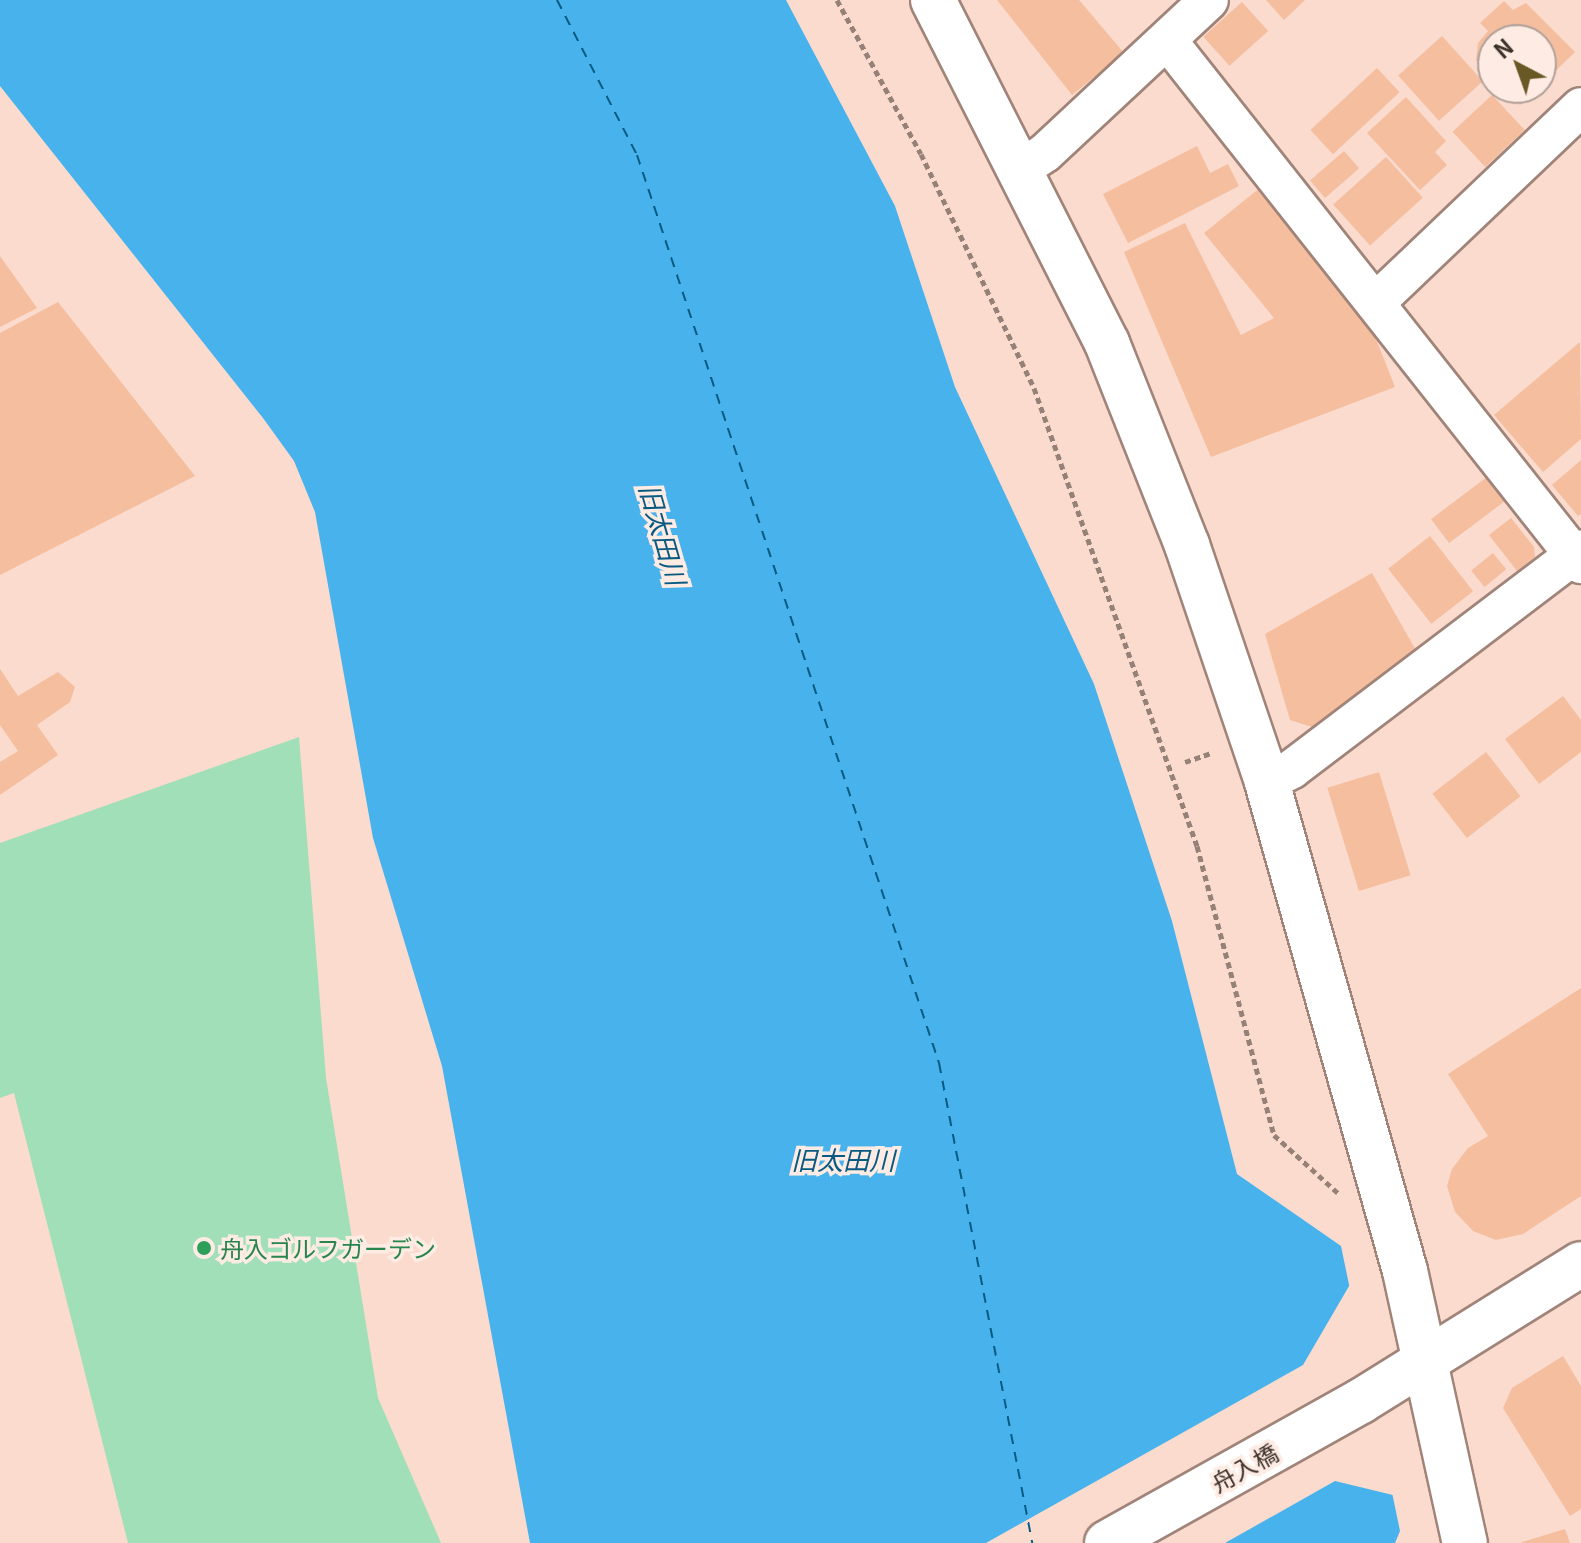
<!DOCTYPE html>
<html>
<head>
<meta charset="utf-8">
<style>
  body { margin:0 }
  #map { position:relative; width:1581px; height:1543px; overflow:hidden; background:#fadbce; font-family:Georgia,"Noto Sans JP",serif }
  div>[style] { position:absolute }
  .green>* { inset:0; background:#a1dfb8 }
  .water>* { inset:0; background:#48b2ed }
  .pier>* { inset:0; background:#fadbce }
  .ferry>* { height:2px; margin-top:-1px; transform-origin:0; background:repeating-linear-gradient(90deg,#075b82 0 10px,transparent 0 18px) }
  .building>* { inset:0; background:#f5be9e; transform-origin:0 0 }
  .path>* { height:5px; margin-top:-2.5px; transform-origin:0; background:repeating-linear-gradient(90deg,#968179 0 6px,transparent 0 10px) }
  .roads { filter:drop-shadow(2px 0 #a08479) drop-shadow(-2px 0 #a08479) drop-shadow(0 2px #a08479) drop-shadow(0 -2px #a08479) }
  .street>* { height:38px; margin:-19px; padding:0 19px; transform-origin:19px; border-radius:19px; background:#fff }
  .secondary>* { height:44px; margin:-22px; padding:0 22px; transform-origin:22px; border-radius:22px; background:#fff }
  .dots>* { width:22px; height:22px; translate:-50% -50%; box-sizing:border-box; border:4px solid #feebe3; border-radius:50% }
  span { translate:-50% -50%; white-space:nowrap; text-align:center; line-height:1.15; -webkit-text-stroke:7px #feebe3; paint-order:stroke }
  .leisure-label { font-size:24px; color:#27864d }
  .left { translate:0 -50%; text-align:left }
  .street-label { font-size:24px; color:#3d312c }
  .water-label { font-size:26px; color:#075b82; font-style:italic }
  .north { position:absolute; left:1477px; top:24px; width:80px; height:80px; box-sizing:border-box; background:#feebe3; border:2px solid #b1a19a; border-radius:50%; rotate:319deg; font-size:22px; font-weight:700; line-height:32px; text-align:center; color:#3d312c }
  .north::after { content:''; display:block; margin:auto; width:28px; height:36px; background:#685825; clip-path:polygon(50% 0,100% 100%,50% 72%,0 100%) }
</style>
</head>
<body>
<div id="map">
  <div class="green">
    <div style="clip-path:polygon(299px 737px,326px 1078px,378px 1398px,441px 1543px,128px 1543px,14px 1093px,0 1098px,0 843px)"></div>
  </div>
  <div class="water">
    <div style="clip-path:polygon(0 0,786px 0,895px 206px,955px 387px,1094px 684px,1172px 921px,1237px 1174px,1341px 1246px,1400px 1531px,1395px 1543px,530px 1543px,442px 1066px,373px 838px,315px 512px,294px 461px,263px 418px,0 86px)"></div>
  </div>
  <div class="pier">
    <div style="clip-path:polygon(1352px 1281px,1397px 1496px,1335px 1481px,1225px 1543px,986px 1543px,1303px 1365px)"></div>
  </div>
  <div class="ferry">
    <div style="left:557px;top:0;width:174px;rotate:62.7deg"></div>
    <div style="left:637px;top:155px;width:957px;rotate:71.6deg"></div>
    <div style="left:939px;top:1063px;width:489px;rotate:79deg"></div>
  </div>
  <div class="building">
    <div style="clip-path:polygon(997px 0,1079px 0,1124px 53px,1072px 95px)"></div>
    <div style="clip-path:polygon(1266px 0,1305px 0,1284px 20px)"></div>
    <div style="clip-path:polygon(1504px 1px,1513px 10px,1526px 3px,1575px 52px,1541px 85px,1541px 40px,1493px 40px,1493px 77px,1476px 60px,1478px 43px,1488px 31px,1480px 23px)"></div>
    <div style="left:1242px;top:2px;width:39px;height:52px;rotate:48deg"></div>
    <div style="left:1442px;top:36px;width:61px;height:59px;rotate:48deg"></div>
    <div style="left:1377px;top:68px;width:33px;height:91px;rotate:47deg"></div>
    <div style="clip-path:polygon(1503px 88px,1538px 88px,1520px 105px)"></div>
    <div style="left:1492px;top:95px;width:48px;height:54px;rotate:47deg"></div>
    <div style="clip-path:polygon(1406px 97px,1446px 141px,1435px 152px,1447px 165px,1420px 190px,1367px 133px)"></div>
    <div style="clip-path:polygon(1197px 146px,1210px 173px,1228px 164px,1239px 186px,1128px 243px,1103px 194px)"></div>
    <div style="left:1344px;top:151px;width:23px;height:45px;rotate:49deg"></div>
    <div style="left:1386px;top:157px;width:55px;height:71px;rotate:48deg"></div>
    <div style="clip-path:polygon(1261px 187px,1372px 329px,1395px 387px,1211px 457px,1124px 252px,1185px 223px,1241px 335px,1274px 318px,1204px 233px)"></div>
    <div style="clip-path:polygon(0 256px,37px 308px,0 327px)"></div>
    <div style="clip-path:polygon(58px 302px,195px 476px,0 575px,0 333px)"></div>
    <div style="clip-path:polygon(1580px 342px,1581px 439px,1543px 472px,1494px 415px)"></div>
    <div style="clip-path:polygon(1581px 460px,1581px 514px,1578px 516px,1552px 485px)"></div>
    <div style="left:1487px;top:477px;width:30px;height:70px;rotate:53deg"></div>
    <div style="clip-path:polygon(1511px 518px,1534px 547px,1535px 557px,1517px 571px,1489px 535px)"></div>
    <div style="left:1430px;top:536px;width:70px;height:53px;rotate:52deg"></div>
    <div style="left:1493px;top:553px;width:21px;height:28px;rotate:51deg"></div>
    <div style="clip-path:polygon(1372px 573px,1417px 652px,1312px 727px,1290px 720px,1265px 634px)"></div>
    <div style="clip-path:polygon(0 669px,18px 696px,58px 672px,75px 687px,70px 702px,37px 725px,58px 755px,0 795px,0 762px,18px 751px,0 725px)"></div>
    <div style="clip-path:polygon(1563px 696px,1581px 720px,1581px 752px,1539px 784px,1505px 739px)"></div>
    <div style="left:1486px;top:752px;width:56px;height:68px;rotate:52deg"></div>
    <div style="left:1379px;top:772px;width:108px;height:54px;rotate:73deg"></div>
    <div style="clip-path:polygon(1581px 988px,1581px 1196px,1523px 1234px,1496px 1240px,1473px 1231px,1455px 1212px,1447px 1186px,1452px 1169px,1468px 1148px,1488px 1136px,1448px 1074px)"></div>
    <div style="clip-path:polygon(1563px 1356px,1581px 1386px,1581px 1509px,1570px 1516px,1503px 1408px,1512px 1388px)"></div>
    <div style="clip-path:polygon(1565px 1529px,1570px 1543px,1522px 1543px,1522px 1542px)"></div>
  </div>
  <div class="path">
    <div style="left:837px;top:0;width:175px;rotate:61.4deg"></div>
    <div style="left:921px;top:154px;width:260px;rotate:64.2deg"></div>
    <div style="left:1034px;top:388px;width:486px;rotate:70.4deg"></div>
    <div style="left:1197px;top:846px;width:299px;rotate:75.1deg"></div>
    <div style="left:1274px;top:1135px;width:86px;rotate:42.2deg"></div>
    <div style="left:1185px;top:762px;width:28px;rotate:-19deg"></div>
  </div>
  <div class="roads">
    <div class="street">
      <div style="left:1167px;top:40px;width:668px;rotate:51.69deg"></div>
      <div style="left:1022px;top:168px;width:27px;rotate:-33deg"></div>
      <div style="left:1045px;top:153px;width:224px;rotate:-43deg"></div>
      <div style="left:1375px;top:303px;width:284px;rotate:-43.6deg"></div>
      <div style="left:1267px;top:782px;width:28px;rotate:-27deg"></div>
      <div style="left:1292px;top:769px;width:363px;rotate:-37.2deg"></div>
    </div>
    <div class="secondary">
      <div style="left:933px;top:0;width:385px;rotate:63.1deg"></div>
      <div style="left:1107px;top:343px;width:217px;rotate:68.4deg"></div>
      <div style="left:1187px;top:545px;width:250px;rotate:71.3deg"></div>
      <div style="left:1267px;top:782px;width:508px;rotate:74.24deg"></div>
      <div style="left:1405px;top:1271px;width:279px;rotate:77.6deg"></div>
      <div style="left:1107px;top:1543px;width:291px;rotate:-29.2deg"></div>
      <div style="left:1361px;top:1401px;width:259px;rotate:-31.9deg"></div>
    </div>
  </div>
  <div class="dots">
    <div style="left:204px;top:1248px;background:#2e9e5b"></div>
  </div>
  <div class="leisure-label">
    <span class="left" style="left:220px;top:1248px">舟入ゴルフガーデン</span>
  </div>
  <div class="street-label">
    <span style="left:1244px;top:1467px;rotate:-29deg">舟入橋</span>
  </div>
  <div class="water-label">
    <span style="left:664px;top:534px;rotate:74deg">旧太田川</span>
    <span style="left:843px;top:1159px">旧太田川</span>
  </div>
  <div class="north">N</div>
</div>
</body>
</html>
